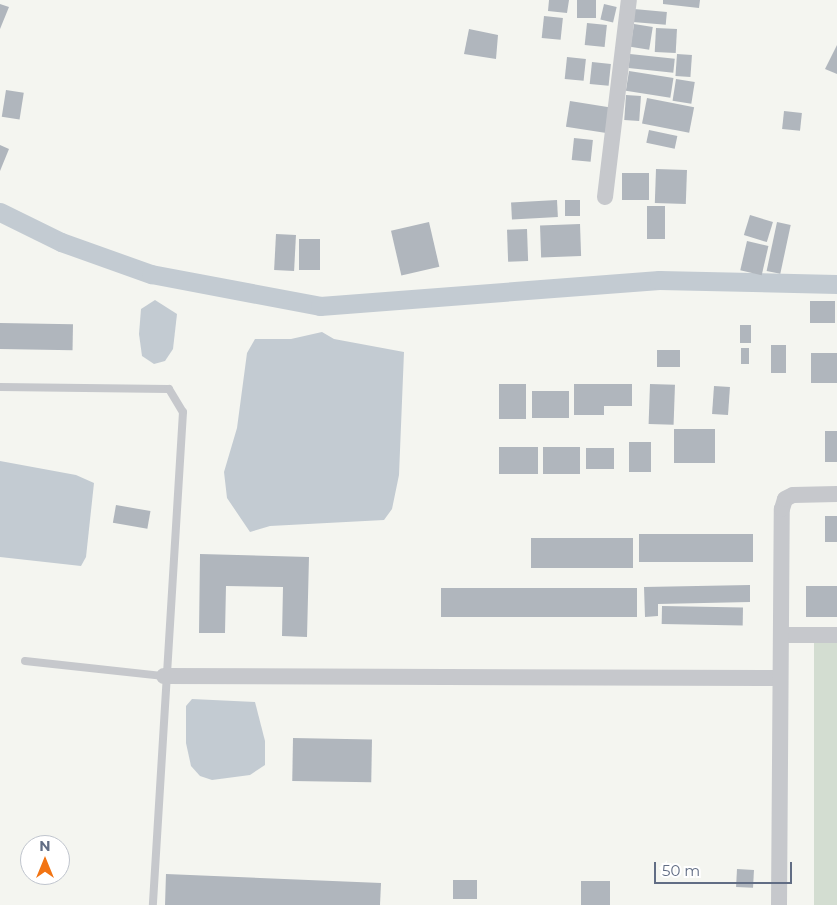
<!DOCTYPE html>
<html>
<head>
<meta charset="utf-8">
<style>
  body { margin:0 }
  #map { position:relative; width:837px; height:905px; overflow:hidden; background:#f4f5f0; font-family:Montserrat,sans-serif }
  div>[style] { position:absolute }
  .green>* { inset:0; background:#d3ddd1; transform-origin:0 0 }
  .water>* { inset:0; background:#c3cbd2 }
  .canal>* { height:19px; margin:-9.5px; padding:0 9.5px; transform-origin:9.5px; border-radius:9.5px; background:#c3cbd2 }
  .building>* { inset:0; background:#b0b6bd; transform-origin:0 0 }
  .service>* { height:8px; margin:-4px; padding:0 4px; transform-origin:4px; border-radius:4px; background:#c6c8cc }
  .minor>* { height:16px; margin:-8px; padding:0 8px; transform-origin:8px; border-radius:8px; background:#c6c8cc }
  span { translate:-50% -50%; white-space:nowrap; text-align:center; line-height:1.15; -webkit-text-stroke:5px #fff; paint-order:stroke }
  .north { position:absolute; left:20px; top:835px; width:50px; height:50px; box-sizing:border-box; background:#fff; border:1px solid #c0c5ce; border-radius:50%; rotate:0deg; font-size:14px; font-weight:700; line-height:20px; text-align:center; color:#616d84 }
  .north::after { content:''; display:block; margin:auto; width:18px; height:22px; background:#f27413; clip-path:polygon(50% 0,100% 100%,50% 72%,0 100%) }
  .scale { position:absolute; left:654px; top:862px; width:138px; height:22px; box-sizing:border-box; border:2px solid #616d84; border-top:0; padding-left:6px; font-size:15px; line-height:18px; white-space:nowrap; color:#616d84; -webkit-text-stroke:4px #fff; paint-order:stroke }
</style>
</head>
<body>
<div id="map">
  <div class="green">
    <div style="left:814px;top:642px;width:23px;height:263px"></div>
  </div>
  <div class="water">
    <div style="clip-path:polygon(155px 300px,177px 314px,173px 349px,165px 361px,154px 364px,142px 356px,139px 334px,141px 309px)"></div>
    <div style="clip-path:polygon(322px 332px,334px 339px,404px 352px,399px 475px,392px 509px,384px 520px,270px 526px,250px 532px,227px 498px,224px 472px,237px 428px,247px 353px,255px 339px,291px 339px)"></div>
    <div style="clip-path:polygon(0 461px,76px 475px,94px 483px,86px 557px,81px 566px,0 557px)"></div>
    <div style="clip-path:polygon(192px 699px,255px 702px,265px 741px,265px 765px,250px 775px,212px 780px,200px 776px,191px 766px,186px 743px,186px 706px)"></div>
  </div>
  <div class="canal">
    <div style="left:0;top:212px;width:68px;rotate:26.2deg"></div>
    <div style="left:61px;top:242px;width:96px;rotate:19.6deg"></div>
    <div style="left:151px;top:274px;width:172px;rotate:10.7deg"></div>
    <div style="left:320px;top:306px;width:340px;rotate:-4.4deg"></div>
    <div style="left:659px;top:280px;width:178px;rotate:1.3deg"></div>
  </div>
  <div class="building">
    <div style="clip-path:polygon(549px 0,569px 0,567px 13px,548px 11px)"></div>
    <div style="left:577px;top:0;width:19px;height:18px"></div>
    <div style="clip-path:polygon(663px 0,700px 0,699px 8px,663px 4px)"></div>
    <div style="clip-path:polygon(0 4px,9px 7px,0 29px)"></div>
    <div style="left:604px;top:4px;width:13px;height:16px;rotate:13deg"></div>
    <div style="left:634px;top:9px;width:33px;height:13px;rotate:5deg"></div>
    <div style="left:544px;top:16px;width:19px;height:22px;rotate:6deg"></div>
    <div style="left:587px;top:23px;width:20px;height:22px;rotate:6deg"></div>
    <div style="left:634px;top:24px;width:19px;height:23px;rotate:9deg"></div>
    <div style="left:656px;top:28px;width:21px;height:24px;rotate:3deg"></div>
    <div style="clip-path:polygon(469px 29px,498px 35px,496px 59px,464px 54px)"></div>
    <div style="clip-path:polygon(837px 45px,837px 74px,825px 69px)"></div>
    <div style="left:630px;top:54px;width:45px;height:14px;rotate:6deg"></div>
    <div style="left:677px;top:54px;width:15px;height:22px;rotate:4deg"></div>
    <div style="left:567px;top:57px;width:19px;height:22px;rotate:6deg"></div>
    <div style="left:592px;top:62px;width:19px;height:22px;rotate:6deg"></div>
    <div style="left:629px;top:71px;width:45px;height:20px;rotate:9deg"></div>
    <div style="left:676px;top:79px;width:19px;height:22px;rotate:9deg"></div>
    <div style="left:6px;top:90px;width:18px;height:27px;rotate:9deg"></div>
    <div style="left:626px;top:95px;width:15px;height:25px;rotate:4deg"></div>
    <div style="left:647px;top:98px;width:48px;height:26px;rotate:11deg"></div>
    <div style="left:570px;top:101px;width:49px;height:26px;rotate:9deg"></div>
    <div style="left:784px;top:111px;width:18px;height:18px;rotate:6deg"></div>
    <div style="left:649px;top:130px;width:29px;height:13px;rotate:12deg"></div>
    <div style="left:574px;top:138px;width:19px;height:22px;rotate:6deg"></div>
    <div style="clip-path:polygon(0 145px,9px 149px,0 171px)"></div>
    <div style="left:656px;top:169px;width:31px;height:34px;rotate:2deg"></div>
    <div style="left:649px;top:173px;width:27px;height:27px;rotate:90deg"></div>
    <div style="left:557px;top:200px;width:17px;height:46px;rotate:87deg"></div>
    <div style="left:580px;top:200px;width:16px;height:15px;rotate:90deg"></div>
    <div style="left:647px;top:206px;width:18px;height:33px"></div>
    <div style="left:750px;top:215px;width:24px;height:21px;rotate:17deg"></div>
    <div style="left:429px;top:222px;width:46px;height:39px;rotate:77deg"></div>
    <div style="left:777px;top:222px;width:14px;height:50px;rotate:12deg"></div>
    <div style="left:580px;top:224px;width:32px;height:40px;rotate:88deg"></div>
    <div style="left:527px;top:229px;width:32px;height:20px;rotate:88deg"></div>
    <div style="left:276px;top:234px;width:20px;height:36px;rotate:3deg"></div>
    <div style="left:299px;top:239px;width:21px;height:31px"></div>
    <div style="left:747px;top:241px;width:22px;height:30px;rotate:13deg"></div>
    <div style="left:810px;top:301px;width:25px;height:22px"></div>
    <div style="left:0;top:323px;width:73px;height:26px;rotate:1deg"></div>
    <div style="left:740px;top:325px;width:11px;height:18px"></div>
    <div style="left:771px;top:345px;width:15px;height:28px"></div>
    <div style="left:741px;top:348px;width:8px;height:16px"></div>
    <div style="left:657px;top:350px;width:23px;height:17px"></div>
    <div style="left:811px;top:353px;width:26px;height:30px"></div>
    <div style="left:499px;top:384px;width:27px;height:35px"></div>
    <div style="clip-path:polygon(574px 384px,632px 384px,632px 406px,604px 406px,604px 415px,574px 415px)"></div>
    <div style="left:650px;top:384px;width:25px;height:40px;rotate:2deg"></div>
    <div style="left:714px;top:386px;width:16px;height:28px;rotate:4deg"></div>
    <div style="left:532px;top:391px;width:37px;height:27px"></div>
    <div style="left:674px;top:429px;width:41px;height:34px"></div>
    <div style="left:825px;top:431px;width:12px;height:31px"></div>
    <div style="left:629px;top:442px;width:22px;height:30px"></div>
    <div style="left:499px;top:447px;width:39px;height:27px"></div>
    <div style="left:543px;top:447px;width:37px;height:27px"></div>
    <div style="left:586px;top:448px;width:28px;height:21px"></div>
    <div style="left:116px;top:505px;width:35px;height:18px;rotate:10deg"></div>
    <div style="left:825px;top:516px;width:12px;height:26px"></div>
    <div style="left:753px;top:534px;width:28px;height:114px;rotate:90deg"></div>
    <div style="left:531px;top:538px;width:102px;height:30px"></div>
    <div style="clip-path:polygon(200px 554px,309px 557px,307px 637px,282px 636px,283px 587px,226px 586px,225px 633px,199px 633px)"></div>
    <div style="clip-path:polygon(750px 585px,750px 602px,658px 604px,658px 616px,645px 617px,644px 587px)"></div>
    <div style="left:806px;top:586px;width:31px;height:31px"></div>
    <div style="left:441px;top:588px;width:196px;height:29px"></div>
    <div style="left:662px;top:606px;width:81px;height:18px;rotate:1deg"></div>
    <div style="left:293px;top:738px;width:79px;height:43px;rotate:1deg"></div>
    <div style="left:737px;top:869px;width:17px;height:18px;rotate:3deg"></div>
    <div style="clip-path:polygon(166px 874px,381px 883px,380px 905px,165px 905px)"></div>
    <div style="left:453px;top:880px;width:24px;height:19px"></div>
    <div style="left:610px;top:881px;width:24px;height:29px;rotate:90deg"></div>
  </div>
  <div class="service">
    <div style="left:0;top:387px;width:169px;rotate:0.7deg"></div>
    <div style="left:169px;top:389px;width:27px;rotate:59deg"></div>
    <div style="left:183px;top:412px;width:494px;rotate:93.5deg"></div>
    <div style="left:25px;top:661px;width:140px;rotate:6.2deg"></div>
  </div>
  <div class="minor">
    <div style="left:605px;top:197px;width:198px;rotate:-83.1deg"></div>
    <div style="left:781px;top:635px;width:56px"></div>
    <div style="left:164px;top:676px;width:616px;rotate:0.19deg"></div>
    <div style="left:779px;top:905px;width:396px;rotate:-89.6deg"></div>
    <div style="left:782px;top:509px;width:10px;rotate:-73deg"></div>
    <div style="left:785px;top:499px;width:9px;rotate:-27deg"></div>
    <div style="left:793px;top:495px;width:44px;rotate:-1.3deg"></div>
  </div>
  <div class="north">N</div>
  <div class="scale">50 m</div>
</div>
</body>
</html>
